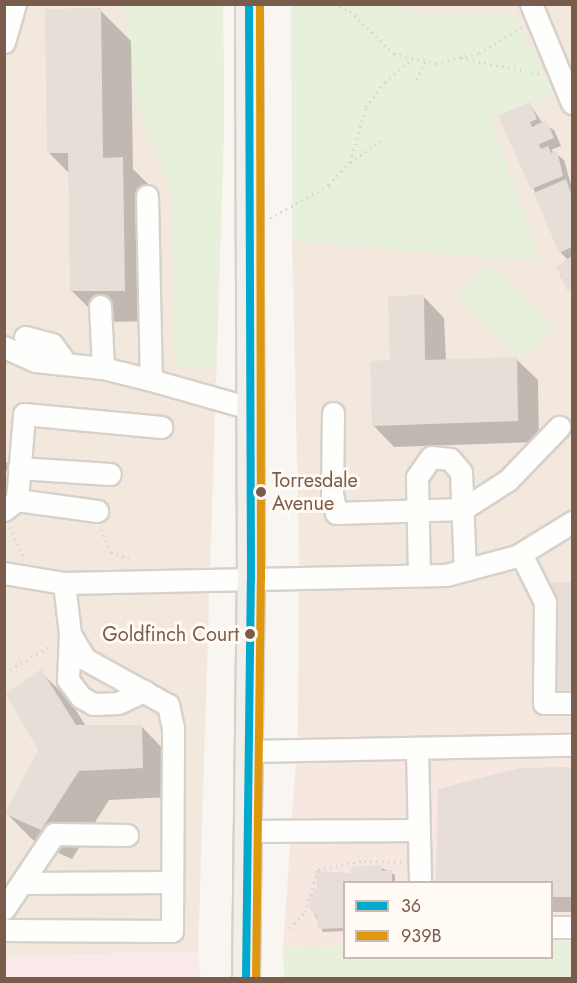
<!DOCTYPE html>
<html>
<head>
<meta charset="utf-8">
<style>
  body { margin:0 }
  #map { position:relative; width:577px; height:983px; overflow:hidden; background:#f9f5f0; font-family:Jost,sans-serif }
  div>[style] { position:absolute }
  .residential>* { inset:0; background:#f2e8de }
  .commercial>* { inset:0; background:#f6e8e1 }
  .medical>* { inset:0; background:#fae9e9 }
  .green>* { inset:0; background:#e7f0db; transform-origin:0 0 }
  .shadow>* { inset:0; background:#0003; transform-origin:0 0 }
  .building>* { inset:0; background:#e6ded7 }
  .path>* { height:3px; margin-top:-1.5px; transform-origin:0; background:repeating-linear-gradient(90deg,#dcd5d0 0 1.5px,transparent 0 6px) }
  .roads { filter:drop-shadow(2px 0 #d7d1cb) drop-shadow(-2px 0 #d7d1cb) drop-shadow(0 2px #d7d1cb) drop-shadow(0 -2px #d7d1cb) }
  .minor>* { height:21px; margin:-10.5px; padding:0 10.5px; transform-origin:10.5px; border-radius:10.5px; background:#fefefd }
  .major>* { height:26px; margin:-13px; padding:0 13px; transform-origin:13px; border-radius:13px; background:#f3eee8 }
  .bus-1>* { height:8px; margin:-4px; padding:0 4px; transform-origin:4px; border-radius:4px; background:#00a9ce }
  .bus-2>* { height:8px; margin:-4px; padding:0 4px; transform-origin:4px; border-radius:4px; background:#de970f }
  .dots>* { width:16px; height:16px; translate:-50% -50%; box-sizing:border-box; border:3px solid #fffaf3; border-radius:50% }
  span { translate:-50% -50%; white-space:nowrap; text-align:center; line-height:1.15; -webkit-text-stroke:6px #fffaf3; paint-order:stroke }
  .bus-label { font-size:20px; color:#7a5c4d }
  .left { translate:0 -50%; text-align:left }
  .right { translate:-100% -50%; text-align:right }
  .frame { position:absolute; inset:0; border:6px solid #7a5c4d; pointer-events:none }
  .legend { position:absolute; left:343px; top:881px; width:210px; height:78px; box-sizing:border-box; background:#fffaf3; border:2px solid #cabbb1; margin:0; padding:8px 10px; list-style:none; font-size:18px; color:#7a5c4d }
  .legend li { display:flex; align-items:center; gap:12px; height:30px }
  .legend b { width:30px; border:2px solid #cabbb1 }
</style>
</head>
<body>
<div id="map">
  <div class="residential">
    <div style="clip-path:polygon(4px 5px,223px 5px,224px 129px,198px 952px,5px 956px)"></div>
    <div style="clip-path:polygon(389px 5px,572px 5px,572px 721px,298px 728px,299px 547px,292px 241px,540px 260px,490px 118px,513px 13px,421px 14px)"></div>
  </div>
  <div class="commercial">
    <div style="clip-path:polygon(572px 721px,572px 941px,552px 942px,552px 882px,344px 882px,344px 946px,283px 948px,298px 728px)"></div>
  </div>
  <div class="medical">
    <div style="clip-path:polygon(198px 952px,201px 978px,5px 978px,5px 956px)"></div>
  </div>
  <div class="green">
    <div style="clip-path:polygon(124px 5px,223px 5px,224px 129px,215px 368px,175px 368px,172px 194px,137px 105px)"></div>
    <div style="clip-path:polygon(291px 5px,389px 5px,421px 14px,513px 13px,553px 94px,490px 118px,540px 261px,292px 241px)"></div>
    <div style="left:489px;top:264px;width:90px;height:46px;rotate:44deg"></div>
    <div style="clip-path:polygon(572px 941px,572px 978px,284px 978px,283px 948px,344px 946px,344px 958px,552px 958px,552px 942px)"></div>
  </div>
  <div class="shadow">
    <div style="clip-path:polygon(100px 10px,131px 41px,133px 169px,154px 190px,155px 321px,103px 322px,72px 291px,70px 174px,48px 152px)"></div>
    <div style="clip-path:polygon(530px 104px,543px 124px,554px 130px,561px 146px,551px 150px,564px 160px,572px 188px,572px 291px,560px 276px,569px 261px,560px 252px,524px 166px)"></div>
    <div style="clip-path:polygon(423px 296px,444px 318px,446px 361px,516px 359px,538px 380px,539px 442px,394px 447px,373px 425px,391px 362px)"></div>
    <div style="left:4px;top:460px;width:9px;height:50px;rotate:41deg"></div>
    <div style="clip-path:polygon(572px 583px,572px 709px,554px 584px)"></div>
    <div style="clip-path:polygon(40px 671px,70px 701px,86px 726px,142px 727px,171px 757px,172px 797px,109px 800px,72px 859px,36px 843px,7px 814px,39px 750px)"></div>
    <div style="clip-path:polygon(572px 768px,572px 912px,552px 912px,552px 882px,437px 882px,439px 790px,519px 770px)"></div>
    <div style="clip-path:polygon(380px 867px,395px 875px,395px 882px,344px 882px,344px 931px,323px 932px,311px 907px,352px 874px)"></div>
  </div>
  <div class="building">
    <div style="clip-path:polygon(101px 8px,103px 158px,123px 157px,125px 291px,70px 291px,68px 153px,47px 153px,45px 9px)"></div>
    <div style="clip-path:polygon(530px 102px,537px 119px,530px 122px,532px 127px,546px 120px,554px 138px,539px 144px,541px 149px,548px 146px,551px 153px,557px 151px,563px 176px,531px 189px,498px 116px)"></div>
    <div style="clip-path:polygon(566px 179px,572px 196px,572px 247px,559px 253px,534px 193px)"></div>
    <div style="clip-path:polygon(572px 256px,572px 289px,568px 292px,556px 267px)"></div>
    <div style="clip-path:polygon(424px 295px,425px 360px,517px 357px,518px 421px,372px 426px,370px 361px,390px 360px,388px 296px)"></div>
    <div style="clip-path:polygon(552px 582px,572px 582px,572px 693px,555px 693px)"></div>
    <div style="clip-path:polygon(41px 669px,76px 725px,142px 725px,143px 768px,79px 771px,41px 830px,5px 814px,38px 750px,6px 694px)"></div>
    <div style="clip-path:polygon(572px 767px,572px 897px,552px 897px,552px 882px,436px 882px,438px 789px,519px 768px)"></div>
    <div style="clip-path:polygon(381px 865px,382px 871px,392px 870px,392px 882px,344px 882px,344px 928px,318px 929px,317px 917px,309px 907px,311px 895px,317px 886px,315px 871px,350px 873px,351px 867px)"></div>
  </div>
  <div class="path">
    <div style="left:334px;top:4px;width:17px;rotate:24deg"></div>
    <div style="left:350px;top:11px;width:62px;rotate:44.3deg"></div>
    <div style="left:394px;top:54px;width:43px;rotate:12.1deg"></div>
    <div style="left:436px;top:63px;width:44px;rotate:-13.1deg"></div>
    <div style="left:479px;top:53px;width:50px;rotate:-31.2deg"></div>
    <div style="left:461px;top:58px;width:81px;rotate:11.4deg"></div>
    <div style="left:416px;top:79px;width:20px;rotate:-60deg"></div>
    <div style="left:350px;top:162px;width:40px;rotate:-34deg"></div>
    <div style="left:270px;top:218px;width:68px;rotate:-29.2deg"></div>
    <div style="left:329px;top:185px;width:31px;rotate:-48deg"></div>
    <div style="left:350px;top:162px;width:57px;rotate:-73.8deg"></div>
    <div style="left:366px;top:107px;width:31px;rotate:-53deg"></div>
    <div style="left:385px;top:82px;width:35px;rotate:-41deg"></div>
    <div style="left:10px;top:527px;width:35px;rotate:65deg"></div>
    <div style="left:101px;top:529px;width:25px;rotate:67deg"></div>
    <div style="left:111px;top:552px;width:19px;rotate:21deg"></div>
    <div style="left:5px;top:672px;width:53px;rotate:-29.5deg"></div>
    <div style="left:290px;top:928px;width:22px;rotate:-47deg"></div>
    <div style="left:305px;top:912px;width:45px;rotate:-73.2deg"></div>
    <div style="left:318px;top:869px;width:47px;rotate:-9.9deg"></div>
    <div style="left:364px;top:861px;width:38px;rotate:2deg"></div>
  </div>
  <div class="roads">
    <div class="minor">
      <div style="left:531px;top:4px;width:107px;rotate:67.5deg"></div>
      <div style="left:4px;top:42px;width:40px;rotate:-74deg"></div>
      <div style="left:147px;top:196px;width:184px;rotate:88.8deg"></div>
      <div style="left:151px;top:380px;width:103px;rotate:15.8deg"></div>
      <div style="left:100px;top:306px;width:62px;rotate:87.2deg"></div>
      <div style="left:103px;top:368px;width:49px;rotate:14deg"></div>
      <div style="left:25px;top:337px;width:28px;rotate:15deg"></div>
      <div style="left:52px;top:344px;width:22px;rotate:54deg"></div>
      <div style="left:4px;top:347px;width:34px;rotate:24deg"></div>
      <div style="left:35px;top:361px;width:68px;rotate:5.9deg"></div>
      <div style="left:333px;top:413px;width:81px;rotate:90.7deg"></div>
      <div style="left:332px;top:494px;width:19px;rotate:78deg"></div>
      <div style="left:336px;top:513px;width:127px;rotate:-1.8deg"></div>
      <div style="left:463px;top:509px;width:54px;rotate:-32.8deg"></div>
      <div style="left:508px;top:480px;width:74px;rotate:-46.1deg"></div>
      <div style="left:19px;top:468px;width:91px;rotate:3.8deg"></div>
      <div style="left:17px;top:500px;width:86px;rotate:-85.3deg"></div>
      <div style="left:24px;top:414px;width:138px;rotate:5.4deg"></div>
      <div style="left:4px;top:510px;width:16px;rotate:-38deg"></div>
      <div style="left:17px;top:500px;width:81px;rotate:7.8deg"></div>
      <div style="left:521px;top:554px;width:54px;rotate:63.4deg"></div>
      <div style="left:545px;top:602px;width:101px;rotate:90.6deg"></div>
      <div style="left:544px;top:703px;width:28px"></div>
      <div style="left:4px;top:573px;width:61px;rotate:9.5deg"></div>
      <div style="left:64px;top:583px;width:382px;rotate:-1.2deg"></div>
      <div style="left:446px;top:575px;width:73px;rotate:-15deg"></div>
      <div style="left:517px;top:556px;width:65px;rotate:-31.7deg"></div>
      <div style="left:419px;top:575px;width:98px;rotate:-91.2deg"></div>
      <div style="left:417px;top:477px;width:24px;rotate:-55deg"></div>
      <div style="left:431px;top:457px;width:19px;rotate:6deg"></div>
      <div style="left:450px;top:459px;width:17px;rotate:50deg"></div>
      <div style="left:461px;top:472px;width:98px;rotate:87.7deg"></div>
      <div style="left:70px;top:634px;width:46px;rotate:92.5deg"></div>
      <div style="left:68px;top:680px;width:21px;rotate:53deg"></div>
      <div style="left:81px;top:697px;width:14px;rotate:30deg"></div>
      <div style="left:93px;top:704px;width:25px;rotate:-2deg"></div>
      <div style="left:118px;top:703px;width:29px;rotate:-25deg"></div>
      <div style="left:417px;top:748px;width:134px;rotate:88.7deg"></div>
      <div style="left:249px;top:751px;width:323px;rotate:-1.1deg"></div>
      <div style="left:248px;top:831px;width:170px;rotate:-0.3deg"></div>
      <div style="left:24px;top:883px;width:148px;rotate:-0.4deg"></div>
      <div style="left:4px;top:909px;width:90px;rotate:-56.3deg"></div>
      <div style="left:54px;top:834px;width:73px;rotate:0.8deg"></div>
      <div style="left:552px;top:927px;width:20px"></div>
      <div style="left:4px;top:930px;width:168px;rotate:0.3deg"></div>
      <div style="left:172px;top:931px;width:203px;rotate:-89.7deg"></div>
      <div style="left:173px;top:728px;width:24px;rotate:-102deg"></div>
      <div style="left:168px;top:705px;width:95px;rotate:-151deg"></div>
      <div style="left:85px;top:659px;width:29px;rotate:-121deg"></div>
      <div style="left:70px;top:634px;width:51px;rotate:-96.7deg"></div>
    </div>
    <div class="major">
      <div style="left:246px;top:978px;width:399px;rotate:-89.3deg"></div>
      <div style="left:251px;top:579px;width:575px;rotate:-90.2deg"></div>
    </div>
  </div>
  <div class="bus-1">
    <div style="left:246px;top:978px;width:399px;rotate:-89.3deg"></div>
    <div style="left:251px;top:579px;width:575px;rotate:-90.2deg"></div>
  </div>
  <div class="bus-2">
    <div style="left:256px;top:978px;width:399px;rotate:-89.3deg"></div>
    <div style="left:261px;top:579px;width:575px;rotate:-90.1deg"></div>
  </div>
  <div class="dots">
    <div style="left:261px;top:492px;background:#7a5c4d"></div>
    <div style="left:250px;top:634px;background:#7a5c4d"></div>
  </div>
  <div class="bus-label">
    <span class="left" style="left:272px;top:492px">Torresdale<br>Avenue</span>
    <span class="right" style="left:239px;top:634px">Goldfinch Court</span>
  </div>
  <div class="frame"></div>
  <ul class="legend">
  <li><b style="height:8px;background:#00a9ce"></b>36</li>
  <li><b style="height:8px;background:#de970f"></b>939B</li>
  </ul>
</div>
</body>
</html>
